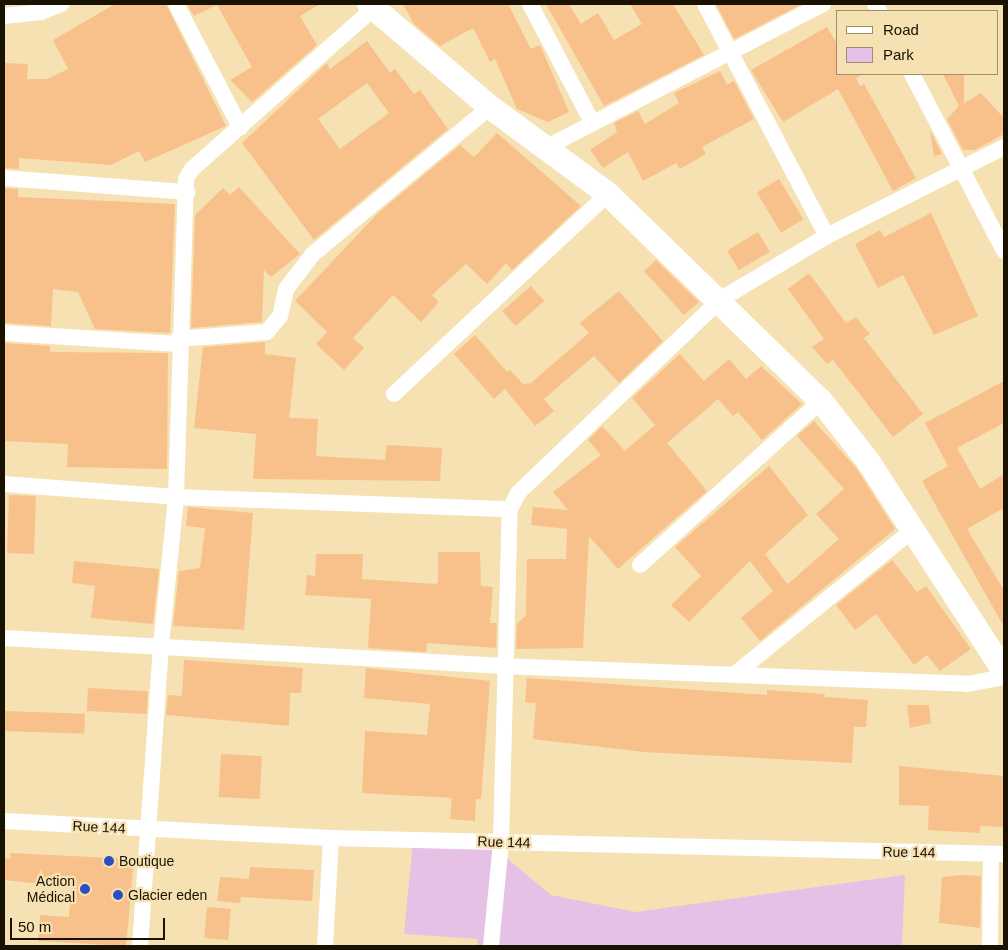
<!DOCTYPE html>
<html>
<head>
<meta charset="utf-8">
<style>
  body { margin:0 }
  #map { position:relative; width:1008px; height:950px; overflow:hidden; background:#f6e1b3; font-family:Arial,sans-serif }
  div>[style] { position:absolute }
  .green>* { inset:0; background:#e6c1e6 }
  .building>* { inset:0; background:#f8c18b; transform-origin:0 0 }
  .street>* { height:16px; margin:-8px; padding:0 8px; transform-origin:8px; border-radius:8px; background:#fff }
  .secondary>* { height:24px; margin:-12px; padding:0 12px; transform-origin:12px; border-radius:12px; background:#fff }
  .dots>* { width:14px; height:14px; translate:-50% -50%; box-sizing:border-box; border:2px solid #f6e1b3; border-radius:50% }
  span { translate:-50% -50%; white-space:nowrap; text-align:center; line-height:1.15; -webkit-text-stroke:4.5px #f6e1b3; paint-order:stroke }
  .street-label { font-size:14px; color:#191102 }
  .poi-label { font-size:14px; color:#191102 }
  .left { translate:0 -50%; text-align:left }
  .right { translate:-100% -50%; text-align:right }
  .frame { position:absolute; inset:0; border:5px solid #191102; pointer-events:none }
  .legend { position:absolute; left:836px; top:10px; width:162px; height:65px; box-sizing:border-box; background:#f6e1b3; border:1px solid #9e8e6c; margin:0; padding:6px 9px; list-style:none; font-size:15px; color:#191102 }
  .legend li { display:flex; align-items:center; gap:10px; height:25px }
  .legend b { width:25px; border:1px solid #9e8e6c }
  .scale { position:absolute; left:10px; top:918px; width:155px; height:22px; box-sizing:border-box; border:2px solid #191102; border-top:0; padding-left:6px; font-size:15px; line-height:18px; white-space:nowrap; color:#191102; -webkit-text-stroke:4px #f6e1b3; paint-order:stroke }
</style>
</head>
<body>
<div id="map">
  <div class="green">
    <div style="clip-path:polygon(479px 835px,551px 895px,635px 912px,905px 875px,902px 946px,477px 946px,478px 939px,404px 934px,413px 841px)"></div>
  </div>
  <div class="building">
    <div style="clip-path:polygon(115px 4px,166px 4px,226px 126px,145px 162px,139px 151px,111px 165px,19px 158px,19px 169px,4px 168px,4px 63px,28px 64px,27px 79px,47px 79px,68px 69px,53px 40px)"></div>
    <div style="clip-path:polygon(187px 4px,320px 4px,300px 16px,317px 45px,252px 102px,230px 80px,252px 67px,217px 5px,194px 16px)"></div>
    <div style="clip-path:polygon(403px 4px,508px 4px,531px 49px,540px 45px,569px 112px,548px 122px,517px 109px,495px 59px,490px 62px,473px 28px,440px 46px,414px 24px)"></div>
    <div style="clip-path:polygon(546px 4px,569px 4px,581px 24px,598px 13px,614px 40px,642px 24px,630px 4px,673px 4px,704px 55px,604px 106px)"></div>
    <div style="clip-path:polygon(716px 4px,802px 4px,734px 39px)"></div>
    <div style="clip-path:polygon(827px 27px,837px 44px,837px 74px,863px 74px,856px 78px,860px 86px,864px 84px,916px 178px,893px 191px,838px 89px,783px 122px,751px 70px)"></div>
    <div style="clip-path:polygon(evenodd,367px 41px,390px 73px,395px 69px,414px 94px,420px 90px,448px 129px,314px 240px,242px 143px,327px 63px,330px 69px,367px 41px,367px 83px,389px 113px,340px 149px,318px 119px,367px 83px)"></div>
    <div style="clip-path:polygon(720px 71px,727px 85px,734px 81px,754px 119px,702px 147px,706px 154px,680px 169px,676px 163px,643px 181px,628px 152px,603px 168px,590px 150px,617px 132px,614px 123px,638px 111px,645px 124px,679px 103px,674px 93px)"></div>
    <div style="clip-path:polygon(943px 74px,964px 74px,964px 103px,981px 93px,1004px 118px,1004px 134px,975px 150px,963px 150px,947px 119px,959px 106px)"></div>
    <div style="clip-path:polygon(930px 130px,942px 154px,934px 156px)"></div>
    <div style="clip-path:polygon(497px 133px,581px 206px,512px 270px,506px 263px,487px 284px,466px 264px,432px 295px,439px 302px,421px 322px,393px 295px,353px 338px,364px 348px,344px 370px,316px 344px,327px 332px,295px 301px,378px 213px,460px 145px,474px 157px)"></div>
    <div style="left:779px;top:179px;width:47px;height:26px;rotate:59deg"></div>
    <div style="clip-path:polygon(239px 187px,300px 254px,271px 277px,264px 270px,262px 322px,191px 328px,195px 215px,223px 188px,230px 195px)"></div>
    <div style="clip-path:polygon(4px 188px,18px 189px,18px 197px,175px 204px,170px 333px,95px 329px,78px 292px,53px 289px,51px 326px,4px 323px)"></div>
    <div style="clip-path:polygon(931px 213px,978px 316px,934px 335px,903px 275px,878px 288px,855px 244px,880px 230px,884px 237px)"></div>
    <div style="left:758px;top:232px;width:23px;height:36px;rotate:59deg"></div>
    <div style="clip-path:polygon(656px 260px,699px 302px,684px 315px,644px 271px)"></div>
    <div style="clip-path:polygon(809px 273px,846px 323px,856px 317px,870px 334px,864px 338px,923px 414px,893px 437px,833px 360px,827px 364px,812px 347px,824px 339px,788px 289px)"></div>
    <div style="left:531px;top:286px;width:20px;height:38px;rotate:49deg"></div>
    <div style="clip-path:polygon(619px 291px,663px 341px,619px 383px,594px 356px,544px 399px,554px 411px,535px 426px,505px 389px,494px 399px,454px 354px,475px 335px,507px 372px,510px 370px,523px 384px,531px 383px,589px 333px,580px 323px)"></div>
    <div style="clip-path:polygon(265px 342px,265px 354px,296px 358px,289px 418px,318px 419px,316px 456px,385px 460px,387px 445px,442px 448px,440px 481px,253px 479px,256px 434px,194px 428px,203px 347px)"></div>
    <div style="clip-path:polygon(4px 343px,50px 346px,50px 352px,168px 353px,167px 469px,67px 467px,68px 444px,4px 441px)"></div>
    <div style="clip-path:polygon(680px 354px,704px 381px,729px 359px,746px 379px,761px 366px,802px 404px,762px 440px,738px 412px,733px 416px,718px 399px,667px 443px,707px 491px,618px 569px,589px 536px,583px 648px,516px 649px,517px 624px,526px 615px,527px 559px,566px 559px,567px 529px,531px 525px,533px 507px,568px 510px,553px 492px,601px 455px,588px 440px,602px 426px,625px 451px,655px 425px,632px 398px)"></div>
    <div style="clip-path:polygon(1004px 381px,1004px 423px,957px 448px,980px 489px,1004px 474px,1004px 508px,967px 529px,1004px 590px,1004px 627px,922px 481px,948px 466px,925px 423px)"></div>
    <div style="clip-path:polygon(814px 421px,857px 469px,895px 529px,760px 641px,741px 618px,773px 591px,750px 561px,689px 622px,671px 605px,701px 576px,675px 547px,769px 466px,808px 515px,765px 554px,785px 581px,788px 584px,839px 539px,816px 514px,844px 489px,797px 436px)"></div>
    <div style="left:9px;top:495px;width:27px;height:58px;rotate:2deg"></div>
    <div style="clip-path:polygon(188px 507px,253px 513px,244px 630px,173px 626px,179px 571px,200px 568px,205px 528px,186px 526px)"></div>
    <div style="clip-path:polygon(438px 552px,480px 552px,481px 586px,493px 587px,490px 623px,497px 623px,496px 648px,427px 643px,426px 652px,368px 648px,371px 599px,305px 595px,307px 575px,315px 576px,316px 554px,363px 554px,362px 579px,434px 584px,438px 583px)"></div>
    <div style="clip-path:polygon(892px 560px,917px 592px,926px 586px,971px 649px,940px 671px,927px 655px,914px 665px,876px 614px,855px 630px,836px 605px)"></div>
    <div style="clip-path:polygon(74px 561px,159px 569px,153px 624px,91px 618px,95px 586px,72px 583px)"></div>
    <div style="clip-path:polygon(184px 660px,303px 668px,301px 693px,290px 693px,289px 726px,166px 715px,168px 695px,182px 696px)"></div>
    <div style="clip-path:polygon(366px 668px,490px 681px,481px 799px,476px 799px,475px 821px,450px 819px,452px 798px,362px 793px,365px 731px,427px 735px,430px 704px,364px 698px)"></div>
    <div style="clip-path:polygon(527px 678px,767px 695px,767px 690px,825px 694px,824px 697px,868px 700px,866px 727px,854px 727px,852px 763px,644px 752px,533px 739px,536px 703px,525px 702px)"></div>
    <div style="left:88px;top:688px;width:60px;height:23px;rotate:3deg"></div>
    <div style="clip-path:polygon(907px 705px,929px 705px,931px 723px,910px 728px)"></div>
    <div style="left:4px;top:711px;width:81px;height:20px;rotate:2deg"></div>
    <div style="left:221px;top:754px;width:41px;height:43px;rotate:3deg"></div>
    <div style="clip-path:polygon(899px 766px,1004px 776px,1004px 827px,980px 826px,980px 833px,928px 830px,929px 806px,899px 805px)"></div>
    <div style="clip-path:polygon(10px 853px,134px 859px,126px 946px,38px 941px,40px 915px,69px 917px,71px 887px,4px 880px,4px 858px,10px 859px)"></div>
    <div style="clip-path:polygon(250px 867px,314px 870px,312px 901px,241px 897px,240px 903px,217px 901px,220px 877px,249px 879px)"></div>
    <div style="clip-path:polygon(962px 875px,981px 876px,980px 928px,939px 923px,942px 877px)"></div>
    <div style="left:207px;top:907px;width:24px;height:31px;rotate:5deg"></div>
  </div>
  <div class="street">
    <div style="left:176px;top:4px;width:139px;rotate:62.5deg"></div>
    <div style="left:530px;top:4px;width:133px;rotate:62.3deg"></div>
    <div style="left:705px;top:4px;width:262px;rotate:62.3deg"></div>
    <div style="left:875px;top:4px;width:8px;rotate:60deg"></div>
    <div style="left:4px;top:16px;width:37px;rotate:-6deg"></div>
    <div style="left:41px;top:12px;width:22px;rotate:-22deg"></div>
    <div style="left:912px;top:74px;width:199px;rotate:62.5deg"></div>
    <div style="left:547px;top:147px;width:311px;rotate:-27.4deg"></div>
    <div style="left:4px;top:178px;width:184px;rotate:4.4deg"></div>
    <div style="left:4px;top:333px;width:174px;rotate:3.6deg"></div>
    <div style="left:178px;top:339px;width:89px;rotate:-4.5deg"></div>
    <div style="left:267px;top:332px;width:21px;rotate:-51deg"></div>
    <div style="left:280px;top:316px;width:28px;rotate:-77deg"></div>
    <div style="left:286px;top:289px;width:44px;rotate:-52.4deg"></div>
    <div style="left:313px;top:254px;width:230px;rotate:-39.7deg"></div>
    <div style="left:394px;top:394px;width:293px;rotate:-43.1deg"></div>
    <div style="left:4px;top:484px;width:172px;rotate:4.3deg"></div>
    <div style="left:176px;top:497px;width:334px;rotate:2.1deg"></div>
    <div style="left:640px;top:565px;width:244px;rotate:-42.2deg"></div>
    <div style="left:4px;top:638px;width:501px;rotate:3.21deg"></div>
    <div style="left:504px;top:666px;width:464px;rotate:2.2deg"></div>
    <div style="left:968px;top:684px;width:37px;rotate:-11deg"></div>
    <div style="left:735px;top:674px;width:229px;rotate:-39deg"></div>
    <div style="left:4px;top:821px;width:327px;rotate:3deg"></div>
    <div style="left:331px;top:838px;width:673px;rotate:1.36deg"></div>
    <div style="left:140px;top:946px;width:302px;rotate:-86deg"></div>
    <div style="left:161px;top:645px;width:149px;rotate:-84.2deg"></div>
    <div style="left:176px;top:497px;width:318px;rotate:-88.2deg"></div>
    <div style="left:186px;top:179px;width:12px;rotate:-59deg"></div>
    <div style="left:192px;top:169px;width:243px;rotate:-41.5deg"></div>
    <div style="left:325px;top:946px;width:108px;rotate:-86.8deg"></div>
    <div style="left:491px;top:946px;width:104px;rotate:-84.5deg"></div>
    <div style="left:501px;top:842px;width:333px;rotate:-88.5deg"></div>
    <div style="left:510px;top:509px;width:18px;rotate:-63deg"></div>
    <div style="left:518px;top:493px;width:281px;rotate:-43.7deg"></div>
    <div style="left:721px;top:299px;width:123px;rotate:-30.7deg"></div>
    <div style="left:827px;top:236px;width:198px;rotate:-26.7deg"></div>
    <div style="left:990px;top:946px;width:92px;rotate:-89.4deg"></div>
  </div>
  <div class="secondary">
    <div style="left:369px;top:4px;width:159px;rotate:40.4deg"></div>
    <div style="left:490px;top:107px;width:147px;rotate:36.4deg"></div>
    <div style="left:608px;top:194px;width:297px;rotate:44.2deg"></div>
    <div style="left:821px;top:401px;width:76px;rotate:51.9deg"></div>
    <div style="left:868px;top:461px;width:250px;rotate:57.1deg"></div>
  </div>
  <div class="dots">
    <div style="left:109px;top:861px;background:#2a4fbf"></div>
    <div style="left:85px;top:889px;background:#2a4fbf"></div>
    <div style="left:118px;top:895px;background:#2a4fbf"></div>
  </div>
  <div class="street-label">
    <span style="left:99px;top:827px;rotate:3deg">Rue 144</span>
    <span style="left:504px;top:842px;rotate:2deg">Rue 144</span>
    <span style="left:909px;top:852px;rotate:1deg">Rue 144</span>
  </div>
  <div class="poi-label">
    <span class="left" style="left:119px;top:861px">Boutique</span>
    <span class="right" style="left:75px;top:889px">Action<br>Médical</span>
    <span class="left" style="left:128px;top:895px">Glacier eden</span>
  </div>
  <div class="frame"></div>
  <ul class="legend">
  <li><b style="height:6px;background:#fff"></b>Road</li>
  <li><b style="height:14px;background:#e6c1e6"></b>Park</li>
  </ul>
  <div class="scale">50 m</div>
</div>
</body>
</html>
